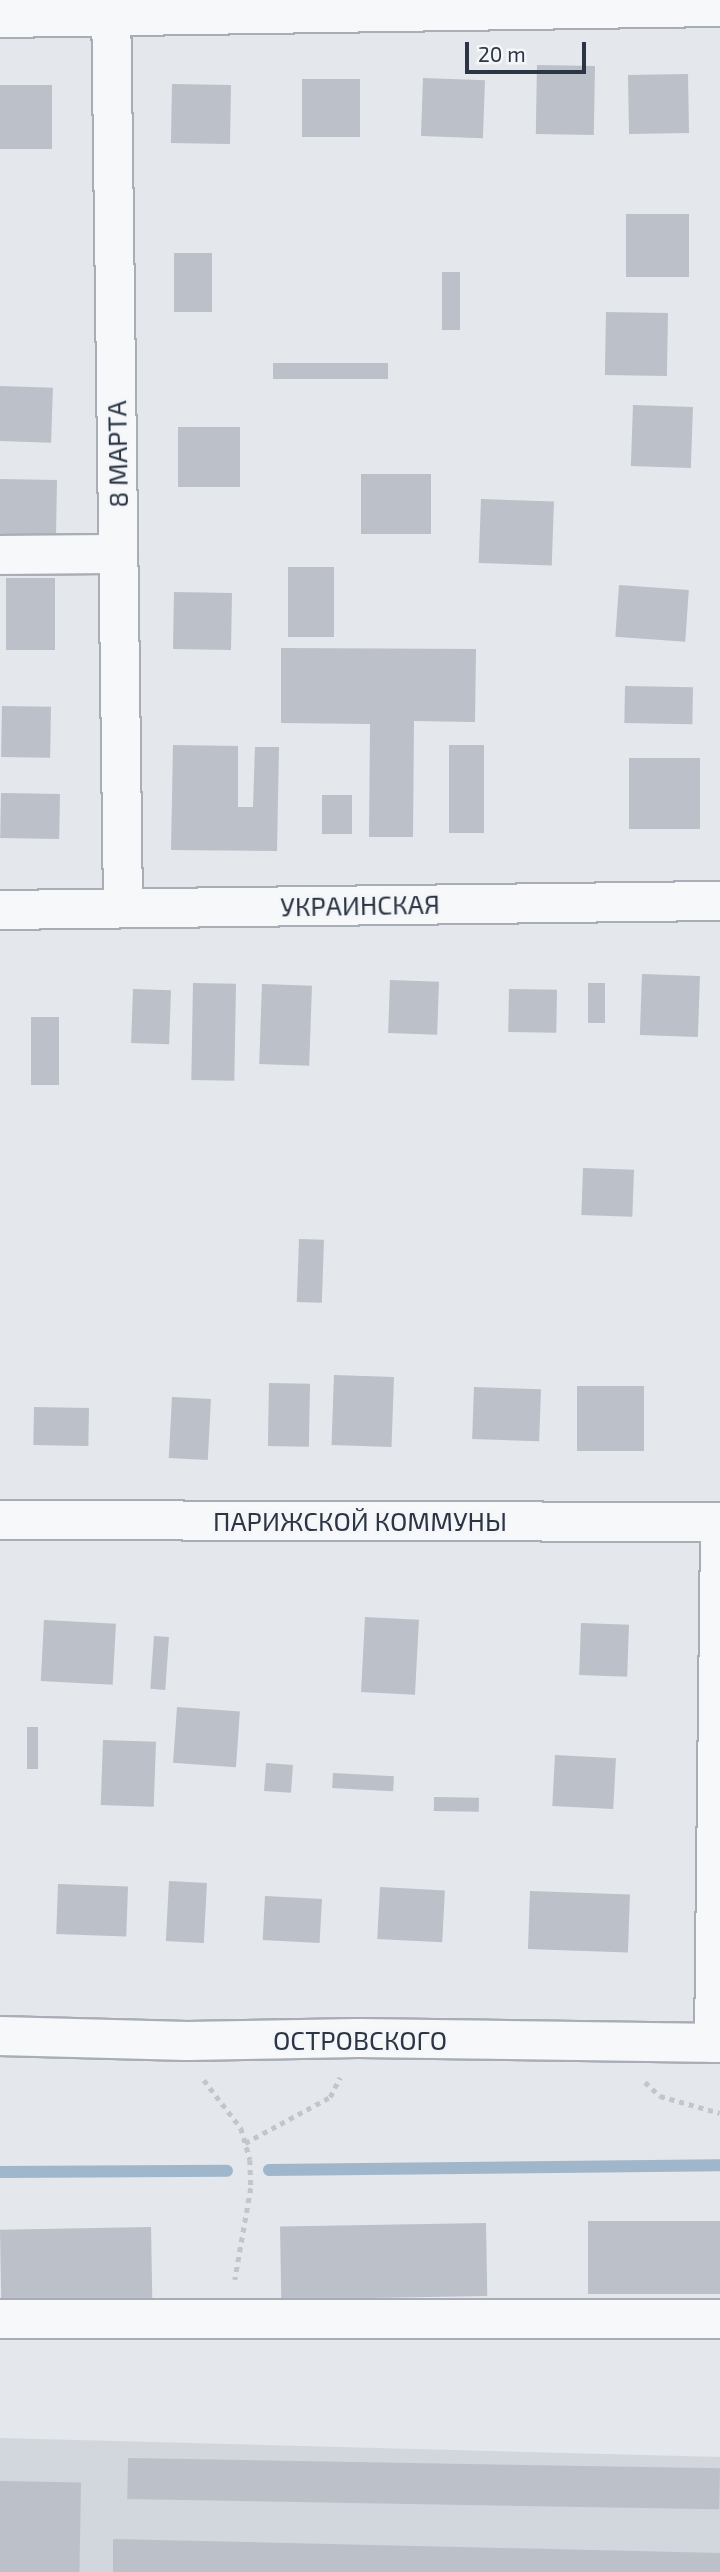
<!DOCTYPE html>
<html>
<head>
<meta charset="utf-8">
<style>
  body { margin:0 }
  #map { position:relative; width:720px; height:2572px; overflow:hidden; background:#e4e7eb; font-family:"Exo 2",sans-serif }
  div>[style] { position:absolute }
  .built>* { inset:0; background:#d2d6dd }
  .stream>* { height:12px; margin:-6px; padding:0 6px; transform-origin:6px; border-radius:6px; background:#a0b6ca }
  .building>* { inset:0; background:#bbc0c9; transform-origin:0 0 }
  .path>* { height:4.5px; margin-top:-2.25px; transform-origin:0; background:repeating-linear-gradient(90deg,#c2c5cb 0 5px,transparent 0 10px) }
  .roads { filter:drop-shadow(2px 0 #a9aeb6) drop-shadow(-2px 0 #a9aeb6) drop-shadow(0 2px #a9aeb6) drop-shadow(0 -2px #a9aeb6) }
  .minor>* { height:38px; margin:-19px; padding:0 19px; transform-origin:19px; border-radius:19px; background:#f7f8fa }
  span { translate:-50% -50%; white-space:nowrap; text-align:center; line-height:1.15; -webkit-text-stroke:6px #f4f6f9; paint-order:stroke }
  .street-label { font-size:26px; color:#2b3544 }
  .scale { position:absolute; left:465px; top:42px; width:121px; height:32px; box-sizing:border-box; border:4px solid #2b3544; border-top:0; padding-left:9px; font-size:21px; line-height:24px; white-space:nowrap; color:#2b3544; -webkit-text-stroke:5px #f4f6f9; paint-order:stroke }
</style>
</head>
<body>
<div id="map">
  <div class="built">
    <div style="clip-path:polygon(0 2438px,720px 2457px,720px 2572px,0 2572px)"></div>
  </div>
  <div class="stream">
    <div style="left:269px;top:2170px;width:451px;rotate:-0.6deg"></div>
    <div style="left:0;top:2172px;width:227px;rotate:-0.3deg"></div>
  </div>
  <div class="building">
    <div style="left:537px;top:65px;width:58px;height:69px;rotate:1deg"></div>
    <div style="left:688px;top:74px;width:59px;height:60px;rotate:89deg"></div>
    <div style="left:423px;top:78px;width:62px;height:58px;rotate:2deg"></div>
    <div style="left:302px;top:79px;width:58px;height:58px"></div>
    <div style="left:172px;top:84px;width:59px;height:59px;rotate:1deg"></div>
    <div style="left:0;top:85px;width:52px;height:64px"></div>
    <div style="left:626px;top:214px;width:63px;height:63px"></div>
    <div style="left:174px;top:253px;width:38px;height:59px"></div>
    <div style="left:442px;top:272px;width:18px;height:58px"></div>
    <div style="left:606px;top:312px;width:62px;height:63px;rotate:1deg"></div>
    <div style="left:273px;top:363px;width:115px;height:16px"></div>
    <div style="left:0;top:386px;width:53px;height:55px;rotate:2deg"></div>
    <div style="left:633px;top:405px;width:60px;height:61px;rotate:2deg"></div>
    <div style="left:178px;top:427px;width:62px;height:60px"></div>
    <div style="left:361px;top:474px;width:70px;height:60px"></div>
    <div style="left:0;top:479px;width:57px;height:57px;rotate:1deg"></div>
    <div style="left:481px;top:499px;width:73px;height:64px;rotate:2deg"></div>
    <div style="left:288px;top:567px;width:46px;height:70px"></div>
    <div style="left:6px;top:578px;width:49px;height:72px"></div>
    <div style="left:619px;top:585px;width:70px;height:52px;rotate:4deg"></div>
    <div style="left:174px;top:592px;width:58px;height:57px;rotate:1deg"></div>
    <div style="clip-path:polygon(281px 648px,476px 649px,475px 722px,414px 721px,413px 837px,369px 837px,370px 724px,281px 723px)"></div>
    <div style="left:625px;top:686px;width:68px;height:37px;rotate:1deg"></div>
    <div style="left:2px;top:706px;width:49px;height:51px;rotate:1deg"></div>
    <div style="clip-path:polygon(173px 745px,238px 746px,238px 807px,253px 807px,255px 747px,279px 747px,277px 851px,171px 850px)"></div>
    <div style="left:449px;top:745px;width:35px;height:88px"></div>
    <div style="left:629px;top:758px;width:71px;height:71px"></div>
    <div style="left:1px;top:793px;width:59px;height:45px;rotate:1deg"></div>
    <div style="left:322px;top:795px;width:30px;height:39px"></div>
    <div style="left:642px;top:974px;width:58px;height:61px;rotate:2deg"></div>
    <div style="left:390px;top:980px;width:49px;height:53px;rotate:2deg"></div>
    <div style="left:193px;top:983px;width:43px;height:97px;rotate:1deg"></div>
    <div style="left:588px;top:983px;width:17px;height:40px"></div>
    <div style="left:262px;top:984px;width:50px;height:80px;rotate:2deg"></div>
    <div style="left:133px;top:989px;width:38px;height:54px;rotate:2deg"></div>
    <div style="left:509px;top:989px;width:48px;height:43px;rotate:1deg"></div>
    <div style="left:31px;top:1017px;width:28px;height:68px"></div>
    <div style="left:583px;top:1168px;width:51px;height:47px;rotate:2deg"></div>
    <div style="left:299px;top:1239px;width:25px;height:63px;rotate:2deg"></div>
    <div style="left:334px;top:1375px;width:60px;height:70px;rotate:2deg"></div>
    <div style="left:269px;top:1383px;width:41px;height:63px;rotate:1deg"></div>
    <div style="left:577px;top:1386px;width:67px;height:65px"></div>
    <div style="left:474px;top:1387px;width:67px;height:52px;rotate:2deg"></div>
    <div style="left:172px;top:1397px;width:39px;height:61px;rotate:3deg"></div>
    <div style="left:34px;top:1407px;width:55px;height:38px;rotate:1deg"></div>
    <div style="left:365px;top:1617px;width:54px;height:75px;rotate:3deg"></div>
    <div style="left:44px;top:1620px;width:72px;height:61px;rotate:3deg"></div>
    <div style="left:581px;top:1623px;width:48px;height:52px;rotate:2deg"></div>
    <div style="left:154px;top:1636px;width:15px;height:53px;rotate:4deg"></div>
    <div style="left:177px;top:1707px;width:63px;height:56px;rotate:4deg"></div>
    <div style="left:27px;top:1727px;width:11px;height:42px"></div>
    <div style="left:103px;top:1740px;width:53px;height:65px;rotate:2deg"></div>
    <div style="left:555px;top:1755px;width:61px;height:51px;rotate:3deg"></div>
    <div style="left:266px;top:1763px;width:27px;height:28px;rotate:4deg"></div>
    <div style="left:333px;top:1773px;width:61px;height:15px;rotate:3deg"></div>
    <div style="left:434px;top:1797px;width:45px;height:14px;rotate:1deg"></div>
    <div style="left:169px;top:1881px;width:38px;height:60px;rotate:3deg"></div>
    <div style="left:58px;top:1884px;width:70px;height:50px;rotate:2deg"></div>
    <div style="left:380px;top:1887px;width:65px;height:52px;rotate:3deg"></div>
    <div style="left:530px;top:1891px;width:100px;height:58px;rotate:2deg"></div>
    <div style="left:265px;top:1896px;width:57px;height:44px;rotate:3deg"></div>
    <div style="left:720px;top:2221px;width:73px;height:132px;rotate:90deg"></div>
    <div style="left:486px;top:2223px;width:73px;height:206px;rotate:89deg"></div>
    <div style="left:151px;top:2227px;width:72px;height:151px;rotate:89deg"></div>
    <div style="left:128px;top:2458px;width:592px;height:41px;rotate:1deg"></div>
    <div style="left:0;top:2481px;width:81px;height:91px;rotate:1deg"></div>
    <div style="clip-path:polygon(113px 2539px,720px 2553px,720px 2572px,113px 2572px)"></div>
  </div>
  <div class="path">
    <div style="left:204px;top:2080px;width:61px;rotate:52.4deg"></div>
    <div style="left:241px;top:2128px;width:33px;rotate:74deg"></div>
    <div style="left:250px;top:2160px;width:28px;rotate:88deg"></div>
    <div style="left:251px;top:2188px;width:93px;rotate:99.9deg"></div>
    <div style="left:645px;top:2082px;width:21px;rotate:43deg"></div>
    <div style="left:660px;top:2096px;width:62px;rotate:15.8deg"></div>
    <div style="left:245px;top:2143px;width:97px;rotate:-28.4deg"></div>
    <div style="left:330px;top:2097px;width:22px;rotate:-63deg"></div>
  </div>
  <div class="roads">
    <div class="minor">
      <div style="left:111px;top:0;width:908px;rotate:89.24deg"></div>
      <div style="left:0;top:18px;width:720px;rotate:-0.88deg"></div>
      <div style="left:0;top:555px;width:118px;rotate:-0.5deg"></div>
      <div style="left:0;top:910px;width:720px;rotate:-0.72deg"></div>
      <div style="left:0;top:1520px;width:720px;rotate:0.16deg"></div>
      <div style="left:0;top:2036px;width:187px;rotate:1.5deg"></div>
      <div style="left:187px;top:2041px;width:171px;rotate:-1deg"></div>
      <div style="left:358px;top:2038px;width:362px;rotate:0.8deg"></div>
      <div style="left:714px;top:2043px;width:515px;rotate:-89.33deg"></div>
      <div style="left:0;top:2319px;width:720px"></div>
    </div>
  </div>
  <div class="street-label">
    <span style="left:117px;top:454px;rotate:-91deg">8 МАРТА</span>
    <span style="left:360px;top:905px;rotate:-1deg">УКРАИНСКАЯ</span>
    <span style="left:360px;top:1521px">ПАРИЖСКОЙ КОММУНЫ</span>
    <span style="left:360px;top:2040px">ОСТРОВСКОГО</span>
  </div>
  <div class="scale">20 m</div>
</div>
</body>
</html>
